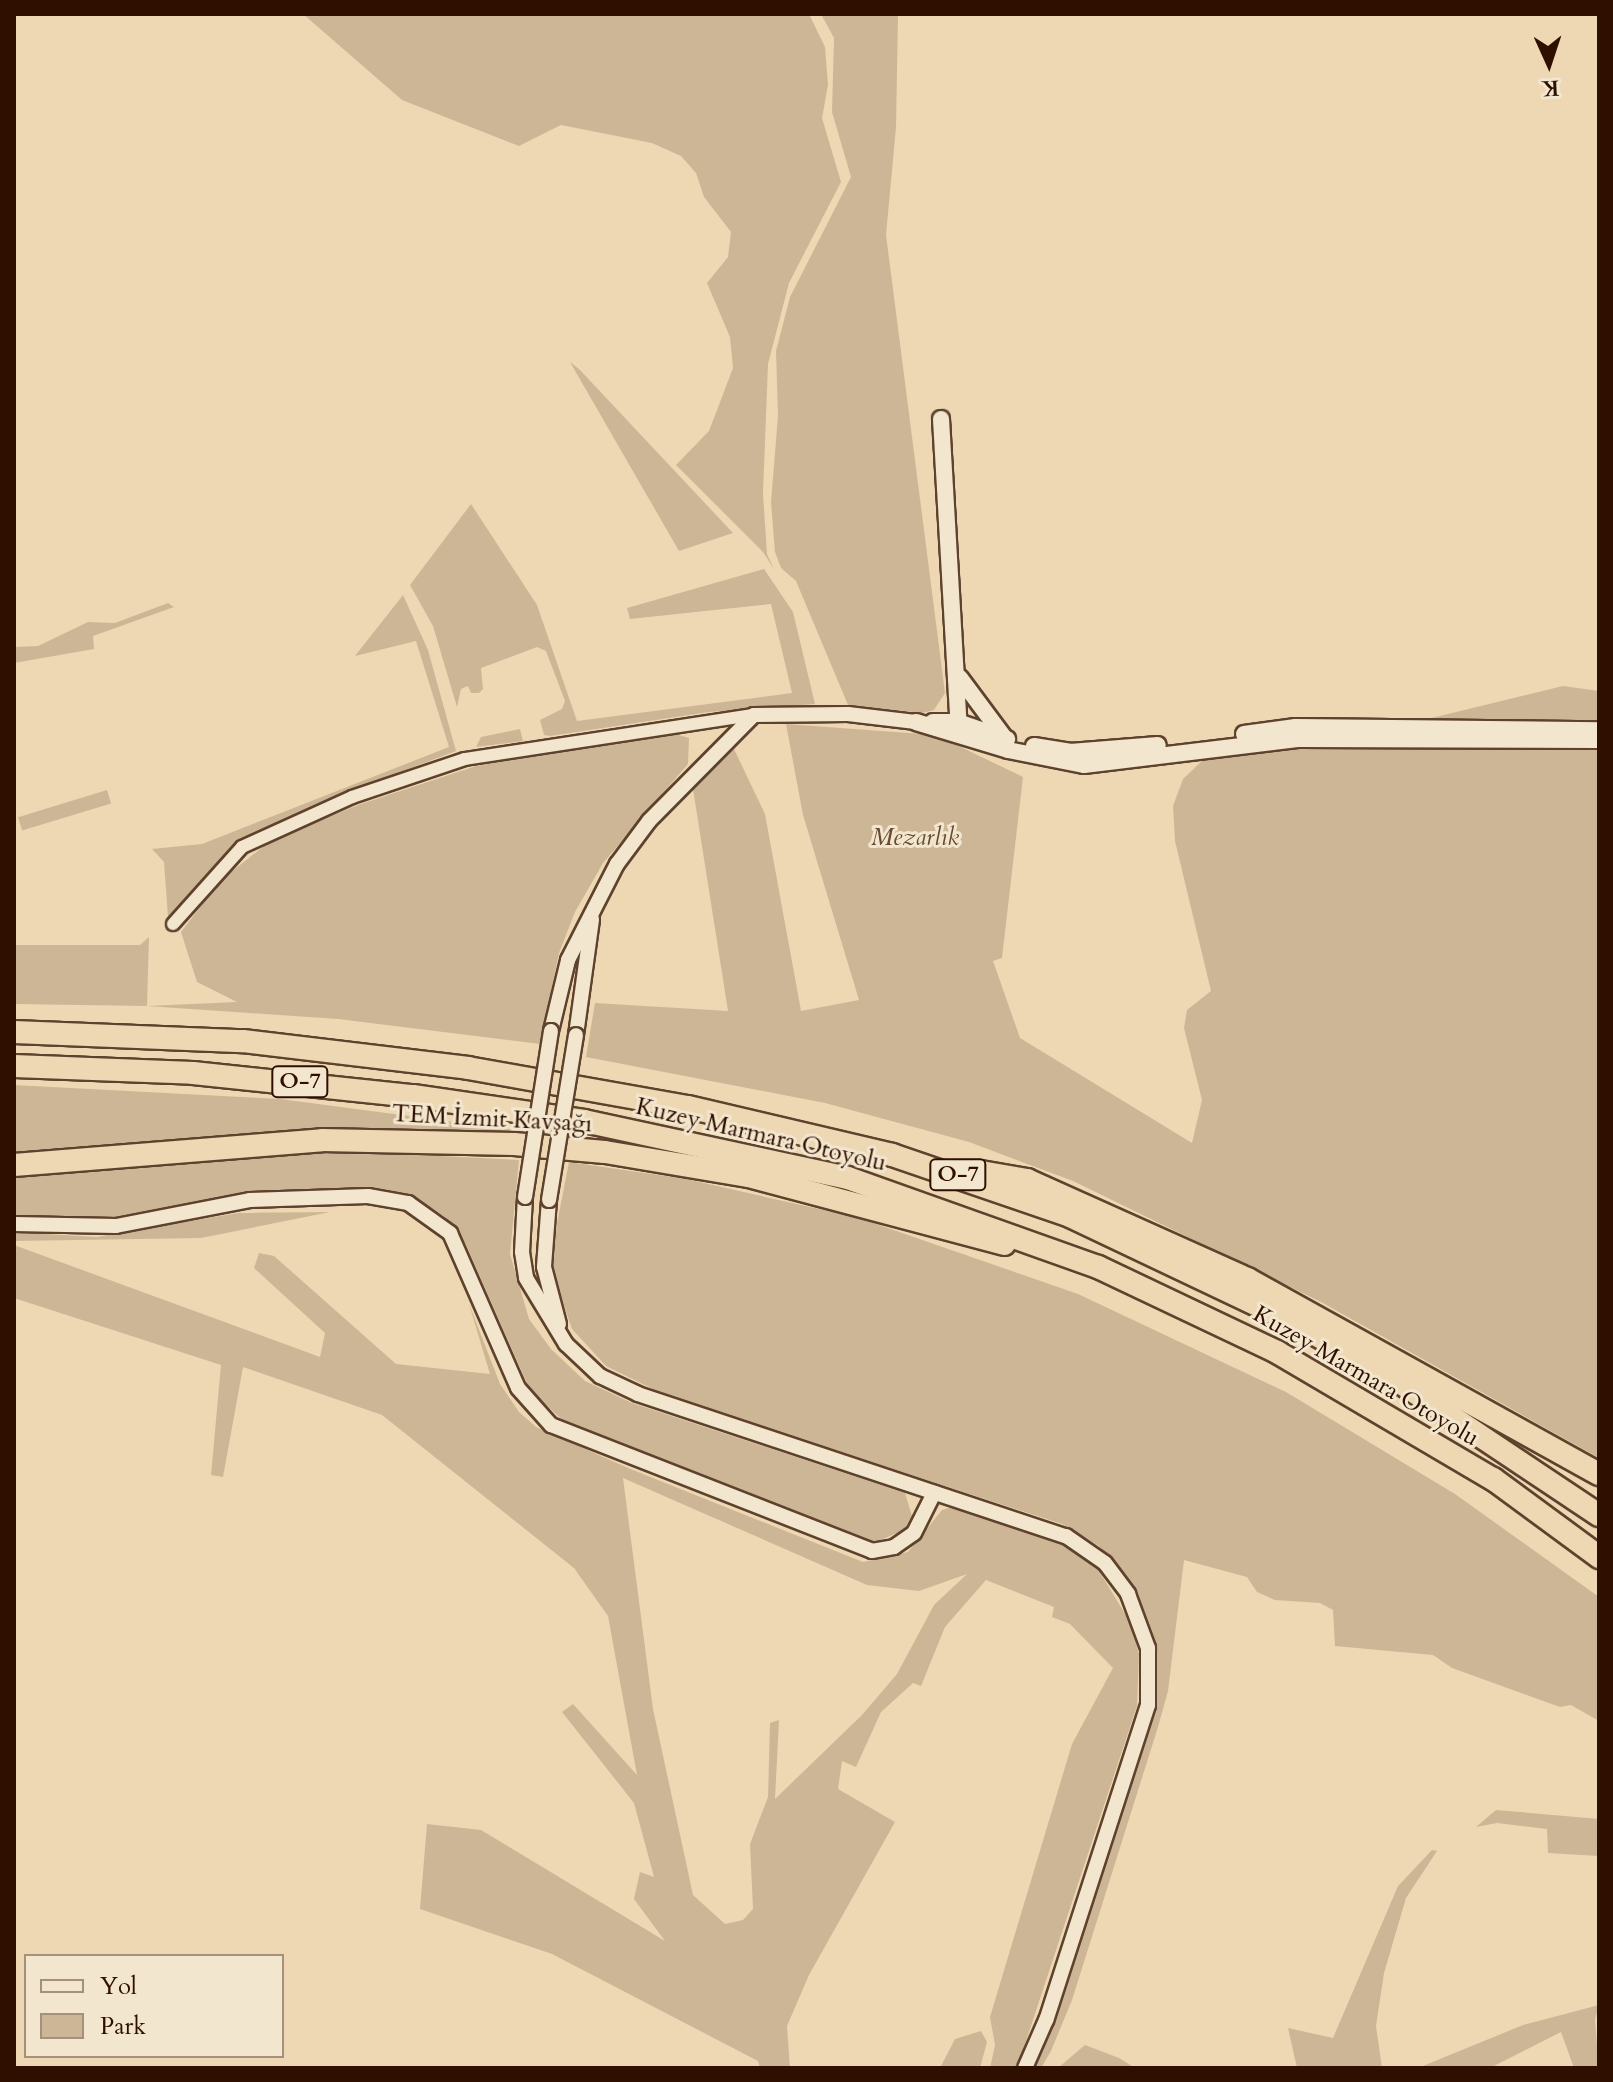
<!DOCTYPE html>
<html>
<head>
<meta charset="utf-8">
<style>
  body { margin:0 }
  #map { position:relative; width:1613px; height:2082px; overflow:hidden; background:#edd8b3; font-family:Cardo,serif }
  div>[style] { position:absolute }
  .green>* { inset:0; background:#cdb695; transform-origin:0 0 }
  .roads { filter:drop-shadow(2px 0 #5e422d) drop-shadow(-2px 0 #5e422d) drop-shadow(0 2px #5e422d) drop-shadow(0 -2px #5e422d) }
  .minor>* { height:12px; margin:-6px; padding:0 6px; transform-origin:6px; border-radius:6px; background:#f3e6ce }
  .tertiary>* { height:14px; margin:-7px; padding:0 7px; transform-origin:7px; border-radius:7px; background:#f3e6ce }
  .secondary>* { height:16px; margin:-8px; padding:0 8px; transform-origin:8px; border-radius:8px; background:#f3e6ce }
  .motorway>* { height:22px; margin:-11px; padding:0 11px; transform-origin:11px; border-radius:11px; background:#edd8b3 }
  .bridges { filter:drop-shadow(2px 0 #5e422d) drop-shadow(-2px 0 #5e422d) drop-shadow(0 2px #5e422d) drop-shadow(0 -2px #5e422d) }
  .tertiary-bridge>* { height:14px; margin:-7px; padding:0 7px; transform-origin:7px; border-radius:7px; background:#f3e6ce }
  span { translate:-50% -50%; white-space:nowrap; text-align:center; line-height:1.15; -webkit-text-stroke:6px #f3e6ce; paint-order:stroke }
  .shield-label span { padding:2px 6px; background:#f3e6ce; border:2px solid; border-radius:6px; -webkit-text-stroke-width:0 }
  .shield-label { font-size:22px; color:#2f1000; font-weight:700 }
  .park-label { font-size:24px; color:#664a34; font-style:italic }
  .street-label { font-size:24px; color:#2f1000 }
  .frame { position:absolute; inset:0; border:16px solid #2f1000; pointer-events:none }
  .legend { position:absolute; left:24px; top:1954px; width:260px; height:104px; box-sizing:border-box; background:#f3e6ce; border:2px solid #a5907c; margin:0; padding:10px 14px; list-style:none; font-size:24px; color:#2f1000 }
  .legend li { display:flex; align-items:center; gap:16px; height:40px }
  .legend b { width:40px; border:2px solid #a5907c }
  .north { position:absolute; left:1509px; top:24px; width:80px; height:80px; -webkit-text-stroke:6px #f3e6ce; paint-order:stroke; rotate:177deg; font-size:22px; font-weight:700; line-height:32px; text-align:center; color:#2f1000 }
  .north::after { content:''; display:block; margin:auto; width:28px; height:36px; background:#2f1000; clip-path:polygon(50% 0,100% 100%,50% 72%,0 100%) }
</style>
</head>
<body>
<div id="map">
  <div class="green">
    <div style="clip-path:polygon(303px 14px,809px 14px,825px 47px,828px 85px,822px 118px,841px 182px,789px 283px,768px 364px,763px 493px,767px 554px,774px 569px,763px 552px,676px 465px,709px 431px,733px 368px,730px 337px,707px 283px,728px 257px,731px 232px,704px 197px,696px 173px,681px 156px,652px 143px,561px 125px,519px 146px,402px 100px)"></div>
    <div style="clip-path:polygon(821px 14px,898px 16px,896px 127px,886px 235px,945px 693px,934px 710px,922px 713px,848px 705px,796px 581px,781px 568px,775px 552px,771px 502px,778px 416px,776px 351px,790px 297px,851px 177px,832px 112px,834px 38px)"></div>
    <div style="clip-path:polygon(570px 362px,579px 369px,733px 533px,679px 551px)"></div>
    <div style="clip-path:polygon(471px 504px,537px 605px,577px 721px,792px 693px,771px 604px,630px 619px,627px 608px,764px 569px,793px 612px,815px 704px,709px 712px,550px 736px,544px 735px,540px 720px,562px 709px,565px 701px,546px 651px,537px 647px,481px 668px,483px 689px,479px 693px,471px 693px,468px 686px,461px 689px,457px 707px,433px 626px,410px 585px)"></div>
    <div style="clip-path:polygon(403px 595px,428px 650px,456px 751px,331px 798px,241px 839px,168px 917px,164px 862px,152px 849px,202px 844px,449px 747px,416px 641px,355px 656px)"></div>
    <div style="clip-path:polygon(168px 603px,174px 607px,93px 636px,94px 649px,14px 663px,14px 647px,38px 646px,88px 622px,115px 623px)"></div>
    <div style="clip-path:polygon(1563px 686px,1599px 691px,1599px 730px,1411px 723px)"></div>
    <div style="clip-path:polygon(786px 724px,936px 735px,1023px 777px,1002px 958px,993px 961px,1020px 1038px,1192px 1143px,1202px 1100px,1184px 1028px,1187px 1010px,1211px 991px,1175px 841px,1173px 806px,1183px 779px,1203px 760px,1326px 745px,1599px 750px,1599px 1458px,1321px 1302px,1073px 1181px,969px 1142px,825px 1103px,586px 1057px,595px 1003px,728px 1011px,693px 789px,734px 749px,765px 814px,801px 1011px,859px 1000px,803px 815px)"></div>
    <div style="clip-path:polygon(520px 729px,523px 741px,476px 747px,481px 737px)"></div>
    <div style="clip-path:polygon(672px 733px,689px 738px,688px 764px,603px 863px,575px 912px,559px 953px,540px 1044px,338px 1019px,147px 1006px,14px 1004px,14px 945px,140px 945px,149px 937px,147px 1006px,237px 1002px,197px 982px,181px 932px,221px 880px,269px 842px,358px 805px,476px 766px)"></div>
    <div style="left:107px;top:790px;width:14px;height:93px;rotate:73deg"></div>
    <div style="clip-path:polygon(14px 1085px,280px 1099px,524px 1131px,523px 1136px,14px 1156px)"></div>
    <div style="clip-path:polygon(341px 1151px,519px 1160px,510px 1254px,529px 1319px,551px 1349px,585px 1381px,632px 1403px,905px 1493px,912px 1516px,904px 1530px,876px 1542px,857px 1538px,571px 1428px,530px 1390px,466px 1245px,444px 1216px,421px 1201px,387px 1190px,350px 1188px,250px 1193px,117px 1217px,14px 1216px,14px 1177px)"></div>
    <div style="clip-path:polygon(569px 1162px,686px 1179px,859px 1218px,1078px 1294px,1286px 1392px,1455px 1494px,1599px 1597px,1599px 1721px,1571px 1705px,1560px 1707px,1452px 1668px,1433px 1655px,1335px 1646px,1333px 1610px,1320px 1603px,1275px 1600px,1257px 1592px,1247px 1577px,1184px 1560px,1168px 1691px,1158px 1727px,1072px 2000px,1051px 2051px,1041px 2068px,1032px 2068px,1061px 2003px,1157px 1703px,1155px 1651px,1132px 1584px,1099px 1546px,1062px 1524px,663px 1394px,606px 1366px,572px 1329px,553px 1274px,551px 1254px)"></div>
    <div style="clip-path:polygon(330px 1212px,201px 1238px,14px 1241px,14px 1232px,96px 1237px,238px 1213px)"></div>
    <div style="clip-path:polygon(evenodd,14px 1245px,320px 1357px,325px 1333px,254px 1268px,259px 1253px,274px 1256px,396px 1364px,490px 1374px,469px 1304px,500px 1384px,519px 1412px,536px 1427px,628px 1468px,863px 1562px,908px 1552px,942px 1510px,952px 1507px,1069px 1547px,1096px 1566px,1130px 1622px,1139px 1654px,1137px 1706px,1017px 2068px,990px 2068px,995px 2045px,990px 2017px,1072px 1744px,1113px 1668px,1070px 1624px,1052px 1617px,1054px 1607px,986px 1580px,945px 1627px,921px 1686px,913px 1683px,881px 1712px,856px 1767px,842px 1761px,838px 1789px,895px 1822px,809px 1975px,787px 2026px,790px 2068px,760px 2068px,758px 2061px,552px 1954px,420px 1909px,427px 1824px,481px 1830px,665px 1941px,634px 1899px,640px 1872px,654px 1877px,634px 1803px,562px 1712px,573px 1704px,637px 1775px,608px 1616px,574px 1568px,382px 1415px,243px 1367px,223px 1477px,211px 1475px,221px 1365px,14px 1298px,14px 1245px,623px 1478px,867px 1585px,919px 1591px,967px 1574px,934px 1605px,897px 1674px,862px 1715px,775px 1799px,779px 1720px,770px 1723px,768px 1797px,750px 1844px,753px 1909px,743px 1920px,725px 1924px,693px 1895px,653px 1709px,623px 1478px)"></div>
    <div style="clip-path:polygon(1496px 1810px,1599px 1819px,1599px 1856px,1548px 1853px,1547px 1829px,1497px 1823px,1476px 1827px)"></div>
    <div style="clip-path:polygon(1432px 1850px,1437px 1851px,1406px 1898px,1384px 1973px,1376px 2026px,1382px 2068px,1297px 2068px,1288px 2028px,1333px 2038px,1398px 1886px)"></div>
    <div style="clip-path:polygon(1599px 2005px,1595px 2020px,1599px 2068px,1574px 2068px,1561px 2032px,1490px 2068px,1418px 2068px,1523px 2025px)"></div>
    <div style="clip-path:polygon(981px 2031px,987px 2042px,980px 2068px,940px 2068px,955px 2039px)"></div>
    <div style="clip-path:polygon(1085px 2045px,1119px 2058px,1135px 2068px,1058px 2068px)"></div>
  </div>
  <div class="roads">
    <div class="minor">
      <div style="left:173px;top:924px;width:103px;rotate:-48.1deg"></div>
      <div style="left:242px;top:847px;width:121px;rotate:-24.4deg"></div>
      <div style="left:352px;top:797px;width:119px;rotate:-18.6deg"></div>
      <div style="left:465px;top:759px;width:292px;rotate:-8.7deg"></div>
    </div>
    <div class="tertiary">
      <div style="left:551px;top:1031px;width:73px;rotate:-76.5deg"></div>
      <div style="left:568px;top:960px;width:108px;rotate:-63deg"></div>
      <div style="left:617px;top:864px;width:54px;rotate:-53.3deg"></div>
      <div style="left:649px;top:821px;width:149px;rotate:-45.3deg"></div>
      <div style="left:754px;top:715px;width:94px;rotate:-0.6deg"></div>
      <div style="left:848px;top:714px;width:68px;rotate:6.7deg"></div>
      <div style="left:576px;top:1035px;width:117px;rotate:-82.1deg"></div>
      <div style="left:525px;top:1197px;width:55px;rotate:93.1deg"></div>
      <div style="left:522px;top:1252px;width:26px;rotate:81deg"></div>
      <div style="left:526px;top:1278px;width:77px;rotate:58.8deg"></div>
      <div style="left:566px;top:1344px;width:47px;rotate:43.3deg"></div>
      <div style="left:600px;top:1376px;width:42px;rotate:25.3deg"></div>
      <div style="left:638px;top:1394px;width:451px;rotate:18.4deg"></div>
      <div style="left:1066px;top:1536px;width:47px;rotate:34.7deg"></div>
      <div style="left:1105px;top:1563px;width:39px;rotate:53deg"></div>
      <div style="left:1128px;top:1594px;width:58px;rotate:69.7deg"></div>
      <div style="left:1148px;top:1648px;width:57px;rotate:90deg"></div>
      <div style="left:1148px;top:1705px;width:331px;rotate:107.9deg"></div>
      <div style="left:1046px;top:2020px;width:52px;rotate:113.6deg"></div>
      <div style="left:549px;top:1200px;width:67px;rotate:94.3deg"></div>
      <div style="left:544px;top:1267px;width:59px;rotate:75.3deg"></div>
      <div style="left:14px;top:1224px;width:102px;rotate:1.1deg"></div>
      <div style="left:116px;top:1226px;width:136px;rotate:-11deg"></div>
      <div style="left:250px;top:1200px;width:118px;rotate:-1.9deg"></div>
      <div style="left:368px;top:1196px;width:41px;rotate:9.9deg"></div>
      <div style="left:408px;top:1203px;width:52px;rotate:35.5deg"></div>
      <div style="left:450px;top:1233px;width:169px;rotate:66.3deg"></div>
      <div style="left:518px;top:1388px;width:50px;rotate:48.3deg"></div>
      <div style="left:551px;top:1425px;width:345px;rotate:21.4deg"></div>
      <div style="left:872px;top:1551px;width:22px;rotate:-10deg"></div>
      <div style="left:894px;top:1547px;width:24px;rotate:-35deg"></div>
      <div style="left:914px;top:1533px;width:45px;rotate:-63.4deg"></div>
    </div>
    <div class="secondary">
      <div style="left:941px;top:419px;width:312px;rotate:86.7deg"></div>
      <div style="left:960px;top:678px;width:72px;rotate:53.4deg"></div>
      <div style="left:916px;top:722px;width:96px;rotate:16.9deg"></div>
      <div style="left:1008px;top:750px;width:77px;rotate:11.2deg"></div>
      <div style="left:1084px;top:765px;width:217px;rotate:-6.9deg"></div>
      <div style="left:1299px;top:739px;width:300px;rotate:0.2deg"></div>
      <div style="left:933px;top:722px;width:25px"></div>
      <div style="left:958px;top:722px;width:52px;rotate:19.1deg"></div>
      <div style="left:1244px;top:734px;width:52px;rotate:-7.7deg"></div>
      <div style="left:1296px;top:727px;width:303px;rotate:0.6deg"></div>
      <div style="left:1034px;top:746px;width:36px;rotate:9deg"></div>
      <div style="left:1070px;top:752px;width:88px;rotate:-4.5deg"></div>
    </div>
    <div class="motorway">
      <div style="left:14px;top:1032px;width:229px;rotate:2.3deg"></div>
      <div style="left:243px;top:1041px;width:227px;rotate:6.8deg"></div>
      <div style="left:468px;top:1068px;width:223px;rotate:10.1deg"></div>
      <div style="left:688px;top:1107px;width:210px;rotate:13.2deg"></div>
      <div style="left:892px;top:1155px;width:188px;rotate:18.9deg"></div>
      <div style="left:1070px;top:1216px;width:249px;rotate:25.4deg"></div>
      <div style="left:1295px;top:1323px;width:115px;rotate:29.2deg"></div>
      <div style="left:1395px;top:1379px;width:245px;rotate:33.7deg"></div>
      <div style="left:14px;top:1066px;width:179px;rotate:2.2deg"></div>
      <div style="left:193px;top:1073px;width:221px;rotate:6deg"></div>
      <div style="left:413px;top:1096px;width:173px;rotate:8.3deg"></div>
      <div style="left:584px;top:1121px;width:270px;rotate:12.2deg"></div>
      <div style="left:848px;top:1178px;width:265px;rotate:19.6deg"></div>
      <div style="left:1098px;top:1267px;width:198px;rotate:25.4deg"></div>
      <div style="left:1277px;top:1352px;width:251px;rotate:30.5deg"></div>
      <div style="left:1493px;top:1479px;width:132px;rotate:36.3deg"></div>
      <div style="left:14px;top:1165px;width:309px;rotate:-4.6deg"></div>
      <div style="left:322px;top:1140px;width:192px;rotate:1.2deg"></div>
      <div style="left:514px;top:1144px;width:91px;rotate:5deg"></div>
      <div style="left:605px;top:1152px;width:146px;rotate:9.5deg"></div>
      <div style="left:749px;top:1176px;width:264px;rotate:14.9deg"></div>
      <div style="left:981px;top:1172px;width:47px;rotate:9.9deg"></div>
      <div style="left:1027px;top:1180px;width:243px;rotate:24.2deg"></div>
      <div style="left:1249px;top:1280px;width:400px;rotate:29deg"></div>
    </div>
  </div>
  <div class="bridges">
    <div class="tertiary-bridge">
      <div style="left:525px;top:1197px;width:168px;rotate:-81.1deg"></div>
      <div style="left:549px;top:1200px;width:167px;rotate:-80.7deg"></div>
    </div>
  </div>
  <div class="shield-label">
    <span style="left:300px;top:1082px">O-7</span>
    <span style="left:958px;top:1175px">O-7</span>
  </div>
  <div class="park-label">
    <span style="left:915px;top:838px">Mezarlık</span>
  </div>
  <div class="street-label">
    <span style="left:492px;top:1119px;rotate:3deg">TEM İzmit Kavşağı</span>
    <span style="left:761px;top:1135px;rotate:13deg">Kuzey Marmara Otoyolu</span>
    <span style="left:1366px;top:1376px;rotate:30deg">Kuzey Marmara Otoyolu</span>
  </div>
  <div class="frame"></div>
  <ul class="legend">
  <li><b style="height:10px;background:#f3e6ce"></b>Yol</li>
  <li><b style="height:22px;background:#cdb695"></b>Park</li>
  </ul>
  <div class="north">K</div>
</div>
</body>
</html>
